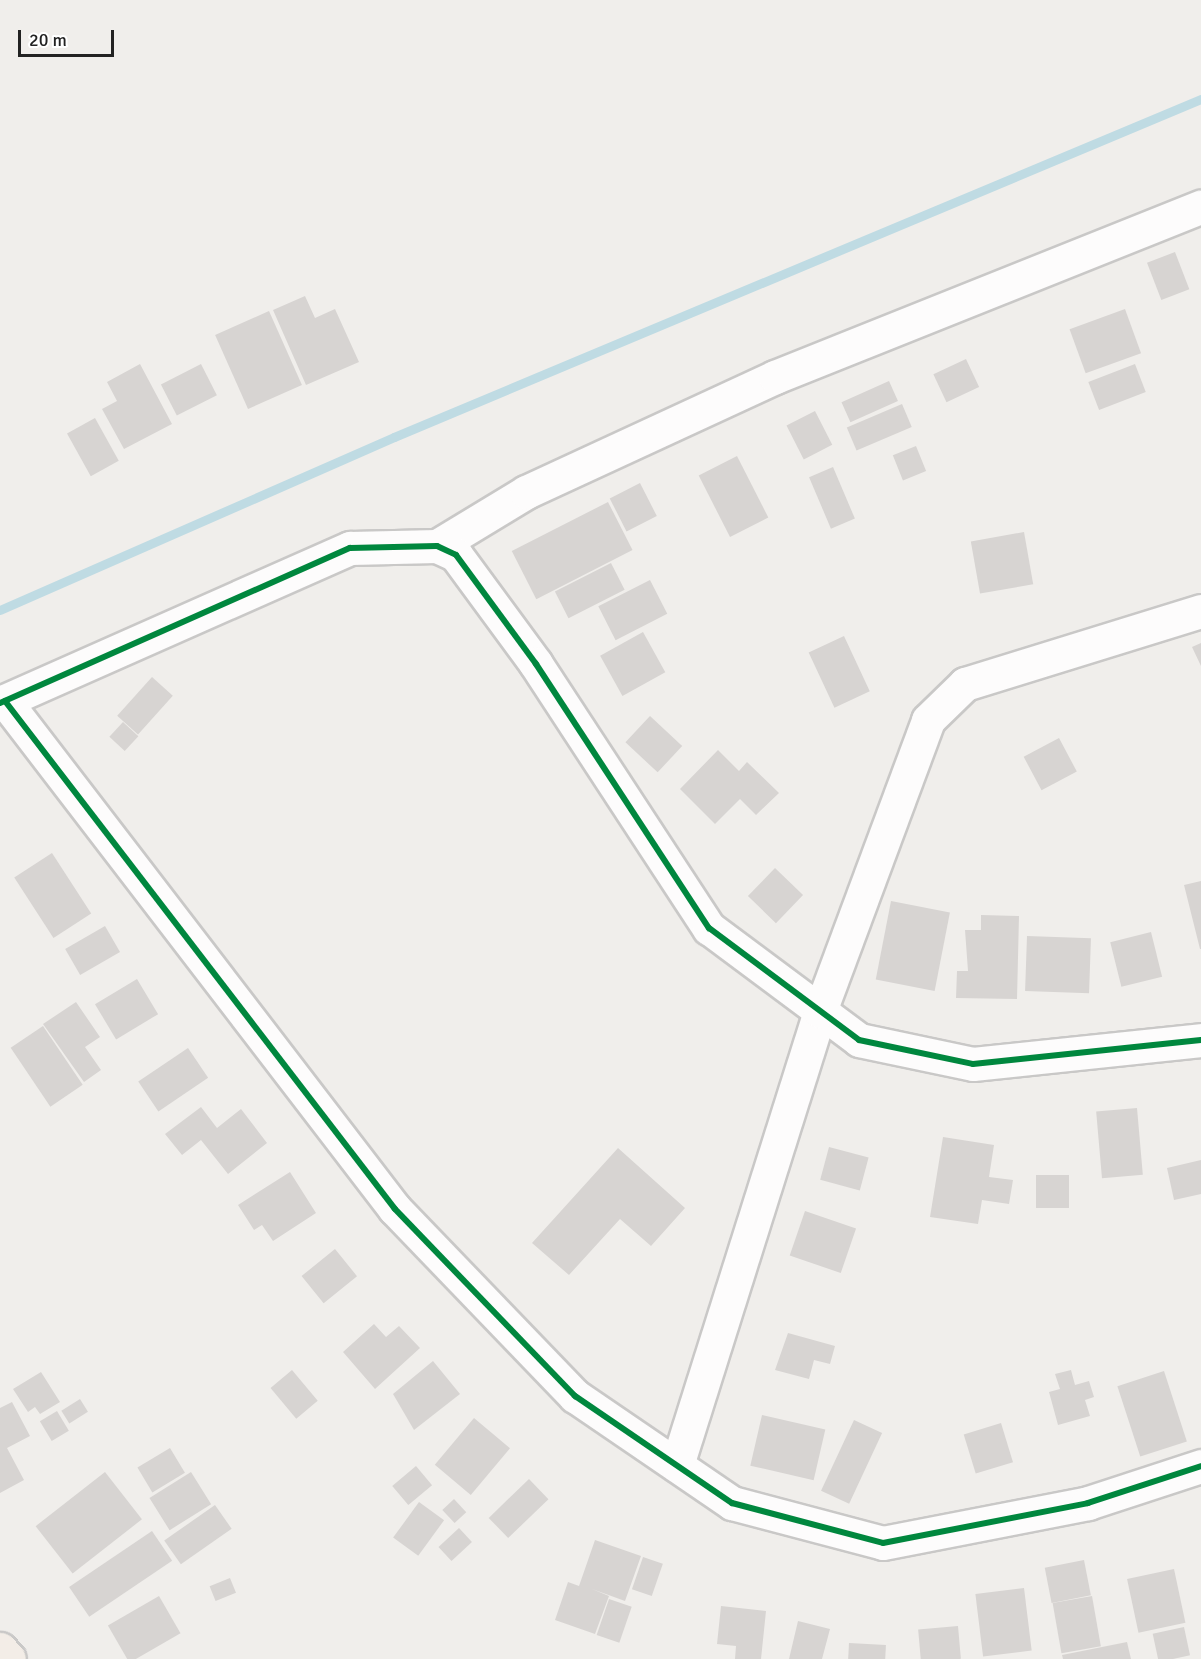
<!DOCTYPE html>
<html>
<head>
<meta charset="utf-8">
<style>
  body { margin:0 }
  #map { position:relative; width:1201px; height:1659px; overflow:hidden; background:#f0eeeb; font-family:Signika,sans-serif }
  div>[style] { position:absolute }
  .stream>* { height:9px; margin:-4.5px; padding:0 4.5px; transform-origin:4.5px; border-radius:4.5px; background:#bfdbe3 }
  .building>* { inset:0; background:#d7d4d2; transform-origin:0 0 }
  .roads { filter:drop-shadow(2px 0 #c9c8c7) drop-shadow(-2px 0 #c9c8c7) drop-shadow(0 2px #c9c8c7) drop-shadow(0 -2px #c9c8c7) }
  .minor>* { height:33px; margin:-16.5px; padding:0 16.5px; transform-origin:16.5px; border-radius:16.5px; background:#fdfcfc }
  .major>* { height:33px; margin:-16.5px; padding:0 16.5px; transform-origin:16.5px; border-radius:16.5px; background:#f3ede7 }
  .cycleway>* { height:6px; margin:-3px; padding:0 3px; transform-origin:3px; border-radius:3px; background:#00873e }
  span { translate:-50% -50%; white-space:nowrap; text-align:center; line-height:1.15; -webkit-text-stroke:4.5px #fff; paint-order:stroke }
  .scale { position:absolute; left:18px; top:30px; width:96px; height:27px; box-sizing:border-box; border:3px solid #222; border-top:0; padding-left:8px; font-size:18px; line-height:21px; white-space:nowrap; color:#222; -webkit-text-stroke:4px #fff; paint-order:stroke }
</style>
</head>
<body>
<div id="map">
  <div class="stream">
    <div style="left:0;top:610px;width:430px;rotate:-23.7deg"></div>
    <div style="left:394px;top:437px;width:875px;rotate:-22.73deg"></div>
  </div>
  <div class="building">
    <div style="left:1175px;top:252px;width:40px;height:30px;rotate:69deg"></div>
    <div style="clip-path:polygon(305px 296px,315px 318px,335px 309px,359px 362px,306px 385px,273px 310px)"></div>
    <div style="left:1125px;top:309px;width:47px;height:59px;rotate:70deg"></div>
    <div style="left:269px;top:311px;width:81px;height:59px;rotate:66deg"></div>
    <div style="left:966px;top:359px;width:31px;height:36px;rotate:65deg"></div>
    <div style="clip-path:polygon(140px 364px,172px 424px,124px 449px,102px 409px,117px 401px,107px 382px)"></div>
    <div style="left:201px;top:364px;width:35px;height:45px;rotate:63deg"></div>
    <div style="left:1135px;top:364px;width:30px;height:50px;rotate:69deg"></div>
    <div style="left:889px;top:381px;width:22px;height:52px;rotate:66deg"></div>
    <div style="left:902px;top:404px;width:25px;height:60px;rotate:67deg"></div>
    <div style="left:815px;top:411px;width:38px;height:32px;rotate:63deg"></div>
    <div style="left:95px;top:418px;width:49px;height:32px;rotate:61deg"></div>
    <div style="left:916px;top:446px;width:27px;height:25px;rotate:68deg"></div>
    <div style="left:737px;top:456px;width:69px;height:43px;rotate:63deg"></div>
    <div style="left:833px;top:467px;width:56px;height:26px;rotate:67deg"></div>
    <div style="left:640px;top:483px;width:37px;height:34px;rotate:63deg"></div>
    <div style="left:608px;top:502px;width:54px;height:108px;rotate:63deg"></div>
    <div style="left:1024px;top:532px;width:53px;height:54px;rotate:80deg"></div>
    <div style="left:611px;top:563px;width:30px;height:63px;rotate:63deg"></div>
    <div style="left:650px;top:580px;width:38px;height:58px;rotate:63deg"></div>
    <div style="left:643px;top:632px;width:46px;height:49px;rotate:61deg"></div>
    <div style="left:844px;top:636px;width:61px;height:39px;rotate:65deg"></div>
    <div style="clip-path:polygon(1201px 643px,1201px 666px,1192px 647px)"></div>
    <div style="left:152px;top:677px;width:28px;height:52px;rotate:42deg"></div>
    <div style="left:650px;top:716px;width:44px;height:36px;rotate:43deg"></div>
    <div style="left:123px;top:722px;width:21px;height:20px;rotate:43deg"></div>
    <div style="left:1059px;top:738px;width:38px;height:40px;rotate:62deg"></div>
    <div style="clip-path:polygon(718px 750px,739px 771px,747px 762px,779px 793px,756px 815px,740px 799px,715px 824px,680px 789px)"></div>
    <div style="left:52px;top:853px;width:72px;height:45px;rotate:57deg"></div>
    <div style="left:775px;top:868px;width:39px;height:39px;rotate:44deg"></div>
    <div style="clip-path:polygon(1201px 881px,1201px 949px,1200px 949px,1184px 885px)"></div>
    <div style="left:891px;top:901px;width:60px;height:80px;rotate:11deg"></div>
    <div style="clip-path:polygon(981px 915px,1019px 916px,1017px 999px,956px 998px,957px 971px,968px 971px,965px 930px,981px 930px)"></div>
    <div style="left:105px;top:926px;width:30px;height:46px;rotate:60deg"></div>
    <div style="left:1151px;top:932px;width:46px;height:42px;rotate:76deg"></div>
    <div style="left:1027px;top:936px;width:64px;height:55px;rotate:2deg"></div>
    <div style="left:137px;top:979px;width:41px;height:49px;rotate:59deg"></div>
    <div style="clip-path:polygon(76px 1002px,100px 1037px,85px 1047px,101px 1070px,84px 1082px,43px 1024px)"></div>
    <div style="left:43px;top:1026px;width:71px;height:39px;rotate:56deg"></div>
    <div style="left:188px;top:1048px;width:36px;height:60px;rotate:56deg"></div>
    <div style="clip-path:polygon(201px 1107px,217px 1128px,241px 1109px,267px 1143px,228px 1174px,201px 1140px,182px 1155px,165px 1134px)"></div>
    <div style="left:1137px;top:1108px;width:67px;height:41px;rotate:85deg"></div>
    <div style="clip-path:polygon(943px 1137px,994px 1145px,989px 1177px,1013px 1180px,1009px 1204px,982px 1200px,978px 1224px,930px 1217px)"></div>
    <div style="left:829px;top:1147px;width:41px;height:34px;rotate:15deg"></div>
    <div style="clip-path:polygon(618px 1148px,685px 1208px,651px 1246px,620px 1219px,569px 1275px,532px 1243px)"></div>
    <div style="clip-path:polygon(1201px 1160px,1201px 1194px,1174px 1200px,1167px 1168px)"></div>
    <div style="clip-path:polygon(290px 1172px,316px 1213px,273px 1241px,262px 1225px,254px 1230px,238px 1205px)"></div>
    <div style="left:1036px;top:1175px;width:33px;height:33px"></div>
    <div style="left:805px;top:1211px;width:54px;height:47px;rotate:19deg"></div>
    <div style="left:335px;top:1249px;width:35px;height:43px;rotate:51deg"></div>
    <div style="clip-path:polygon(374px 1324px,386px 1337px,399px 1326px,420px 1348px,375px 1389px,343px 1352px)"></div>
    <div style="clip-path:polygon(788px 1333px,835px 1346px,830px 1364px,814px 1360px,809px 1379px,775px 1370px)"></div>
    <div style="clip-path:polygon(433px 1361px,460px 1394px,414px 1430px,393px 1394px)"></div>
    <div style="left:292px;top:1370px;width:40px;height:28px;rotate:50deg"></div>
    <div style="clip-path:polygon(1071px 1370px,1075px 1385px,1089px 1381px,1094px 1397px,1085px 1400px,1090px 1416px,1058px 1425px,1049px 1392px,1060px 1389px,1055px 1374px)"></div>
    <div style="left:1164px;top:1371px;width:74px;height:49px;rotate:72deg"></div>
    <div style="clip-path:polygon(41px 1372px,60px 1402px,40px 1414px,35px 1407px,28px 1412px,13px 1389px)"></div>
    <div style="left:80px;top:1399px;width:15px;height:22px;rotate:58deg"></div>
    <div style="clip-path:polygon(12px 1402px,30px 1436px,7px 1448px,24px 1480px,0 1493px,0 1408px)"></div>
    <div style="left:57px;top:1411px;width:23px;height:20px;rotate:59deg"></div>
    <div style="left:762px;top:1415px;width:65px;height:52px;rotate:13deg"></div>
    <div style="left:474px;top:1418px;width:47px;height:61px;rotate:40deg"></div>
    <div style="left:854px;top:1420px;width:31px;height:78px;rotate:25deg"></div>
    <div style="left:1001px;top:1423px;width:41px;height:39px;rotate:73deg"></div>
    <div style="left:170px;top:1448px;width:29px;height:38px;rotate:59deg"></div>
    <div style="left:416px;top:1466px;width:25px;height:31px;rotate:50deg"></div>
    <div style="left:105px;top:1472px;width:60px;height:88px;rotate:52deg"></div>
    <div style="left:191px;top:1472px;width:38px;height:49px;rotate:58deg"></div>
    <div style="left:529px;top:1479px;width:28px;height:56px;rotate:46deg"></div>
    <div style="left:454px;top:1499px;width:18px;height:16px;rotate:47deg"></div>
    <div style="left:419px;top:1502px;width:31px;height:44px;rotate:36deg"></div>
    <div style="left:215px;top:1505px;width:29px;height:62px;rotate:55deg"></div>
    <div style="left:459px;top:1528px;width:19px;height:28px;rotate:47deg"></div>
    <div style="left:152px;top:1531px;width:36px;height:100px;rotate:56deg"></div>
    <div style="clip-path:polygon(595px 1540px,641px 1556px,625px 1601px,592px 1589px,609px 1596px,595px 1634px,555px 1620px,568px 1582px,579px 1586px)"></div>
    <div style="left:643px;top:1557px;width:21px;height:34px;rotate:19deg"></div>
    <div style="left:1084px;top:1560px;width:36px;height:40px;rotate:79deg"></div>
    <div style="left:1174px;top:1569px;width:55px;height:48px;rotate:78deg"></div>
    <div style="left:230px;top:1578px;width:16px;height:22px;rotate:68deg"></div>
    <div style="left:1024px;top:1588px;width:63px;height:49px;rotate:83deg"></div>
    <div style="left:159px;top:1596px;width:43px;height:59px;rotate:60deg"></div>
    <div style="left:1092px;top:1596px;width:51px;height:40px;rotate:80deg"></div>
    <div style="left:609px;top:1599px;width:24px;height:38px;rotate:19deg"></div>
    <div style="clip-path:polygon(721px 1606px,766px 1611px,761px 1659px,735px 1659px,736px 1646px,717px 1644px)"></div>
    <div style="clip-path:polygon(798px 1621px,830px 1629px,822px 1659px,789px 1659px)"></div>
    <div style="left:958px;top:1626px;width:33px;height:40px;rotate:85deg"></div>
    <div style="left:1184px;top:1627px;width:29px;height:32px;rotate:78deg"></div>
    <div style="clip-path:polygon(1127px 1642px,1131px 1659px,1063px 1659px,1062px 1655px)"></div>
    <div style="left:849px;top:1643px;width:37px;height:16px;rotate:3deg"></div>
  </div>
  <div class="roads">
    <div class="minor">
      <div style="left:437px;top:546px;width:104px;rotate:-31.2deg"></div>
      <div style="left:526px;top:492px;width:274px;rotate:-24.8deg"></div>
      <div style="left:775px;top:377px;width:459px;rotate:-21.8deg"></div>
      <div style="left:5px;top:701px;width:640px;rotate:52.49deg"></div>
      <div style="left:395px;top:1209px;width:260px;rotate:46.1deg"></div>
      <div style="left:575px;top:1396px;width:190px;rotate:34.3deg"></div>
      <div style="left:732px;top:1503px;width:156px;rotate:14.8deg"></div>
      <div style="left:883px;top:1543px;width:209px;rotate:-11deg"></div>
      <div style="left:1088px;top:1503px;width:119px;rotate:-18.1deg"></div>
      <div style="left:0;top:703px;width:383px;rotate:-23.9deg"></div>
      <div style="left:350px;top:548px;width:87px;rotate:-1.3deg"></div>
      <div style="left:437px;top:546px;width:21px;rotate:25deg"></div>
      <div style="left:456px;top:555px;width:135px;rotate:53.7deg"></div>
      <div style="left:536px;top:664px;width:316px;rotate:56.8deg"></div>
      <div style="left:709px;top:928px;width:187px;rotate:36.7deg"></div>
      <div style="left:859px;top:1040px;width:116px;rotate:11.9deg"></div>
      <div style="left:973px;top:1064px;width:229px;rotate:-6deg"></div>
      <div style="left:677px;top:1465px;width:476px;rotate:-72.5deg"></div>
      <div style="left:820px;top:1011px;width:310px;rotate:-69.6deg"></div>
      <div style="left:928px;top:720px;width:52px;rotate:-44.2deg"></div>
      <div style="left:965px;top:684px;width:247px;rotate:-17.2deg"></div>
    </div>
    <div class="major">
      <div style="left:0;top:1649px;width:13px;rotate:48deg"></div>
    </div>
  </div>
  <div class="cycleway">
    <div style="left:5px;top:701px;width:640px;rotate:52.49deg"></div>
    <div style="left:395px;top:1209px;width:260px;rotate:46.1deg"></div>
    <div style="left:575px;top:1396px;width:190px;rotate:34.3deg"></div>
    <div style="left:732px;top:1503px;width:156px;rotate:14.8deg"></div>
    <div style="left:883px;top:1543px;width:209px;rotate:-11deg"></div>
    <div style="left:1088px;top:1503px;width:119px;rotate:-18.1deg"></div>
    <div style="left:0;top:703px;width:383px;rotate:-23.9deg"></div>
    <div style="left:350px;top:548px;width:87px;rotate:-1.3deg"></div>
    <div style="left:437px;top:546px;width:21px;rotate:25deg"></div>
    <div style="left:456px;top:555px;width:135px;rotate:53.7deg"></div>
    <div style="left:536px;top:664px;width:316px;rotate:56.8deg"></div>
    <div style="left:709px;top:928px;width:187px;rotate:36.7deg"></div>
    <div style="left:859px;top:1040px;width:116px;rotate:11.9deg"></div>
    <div style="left:973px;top:1064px;width:229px;rotate:-6deg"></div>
  </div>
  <div class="scale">20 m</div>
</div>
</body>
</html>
